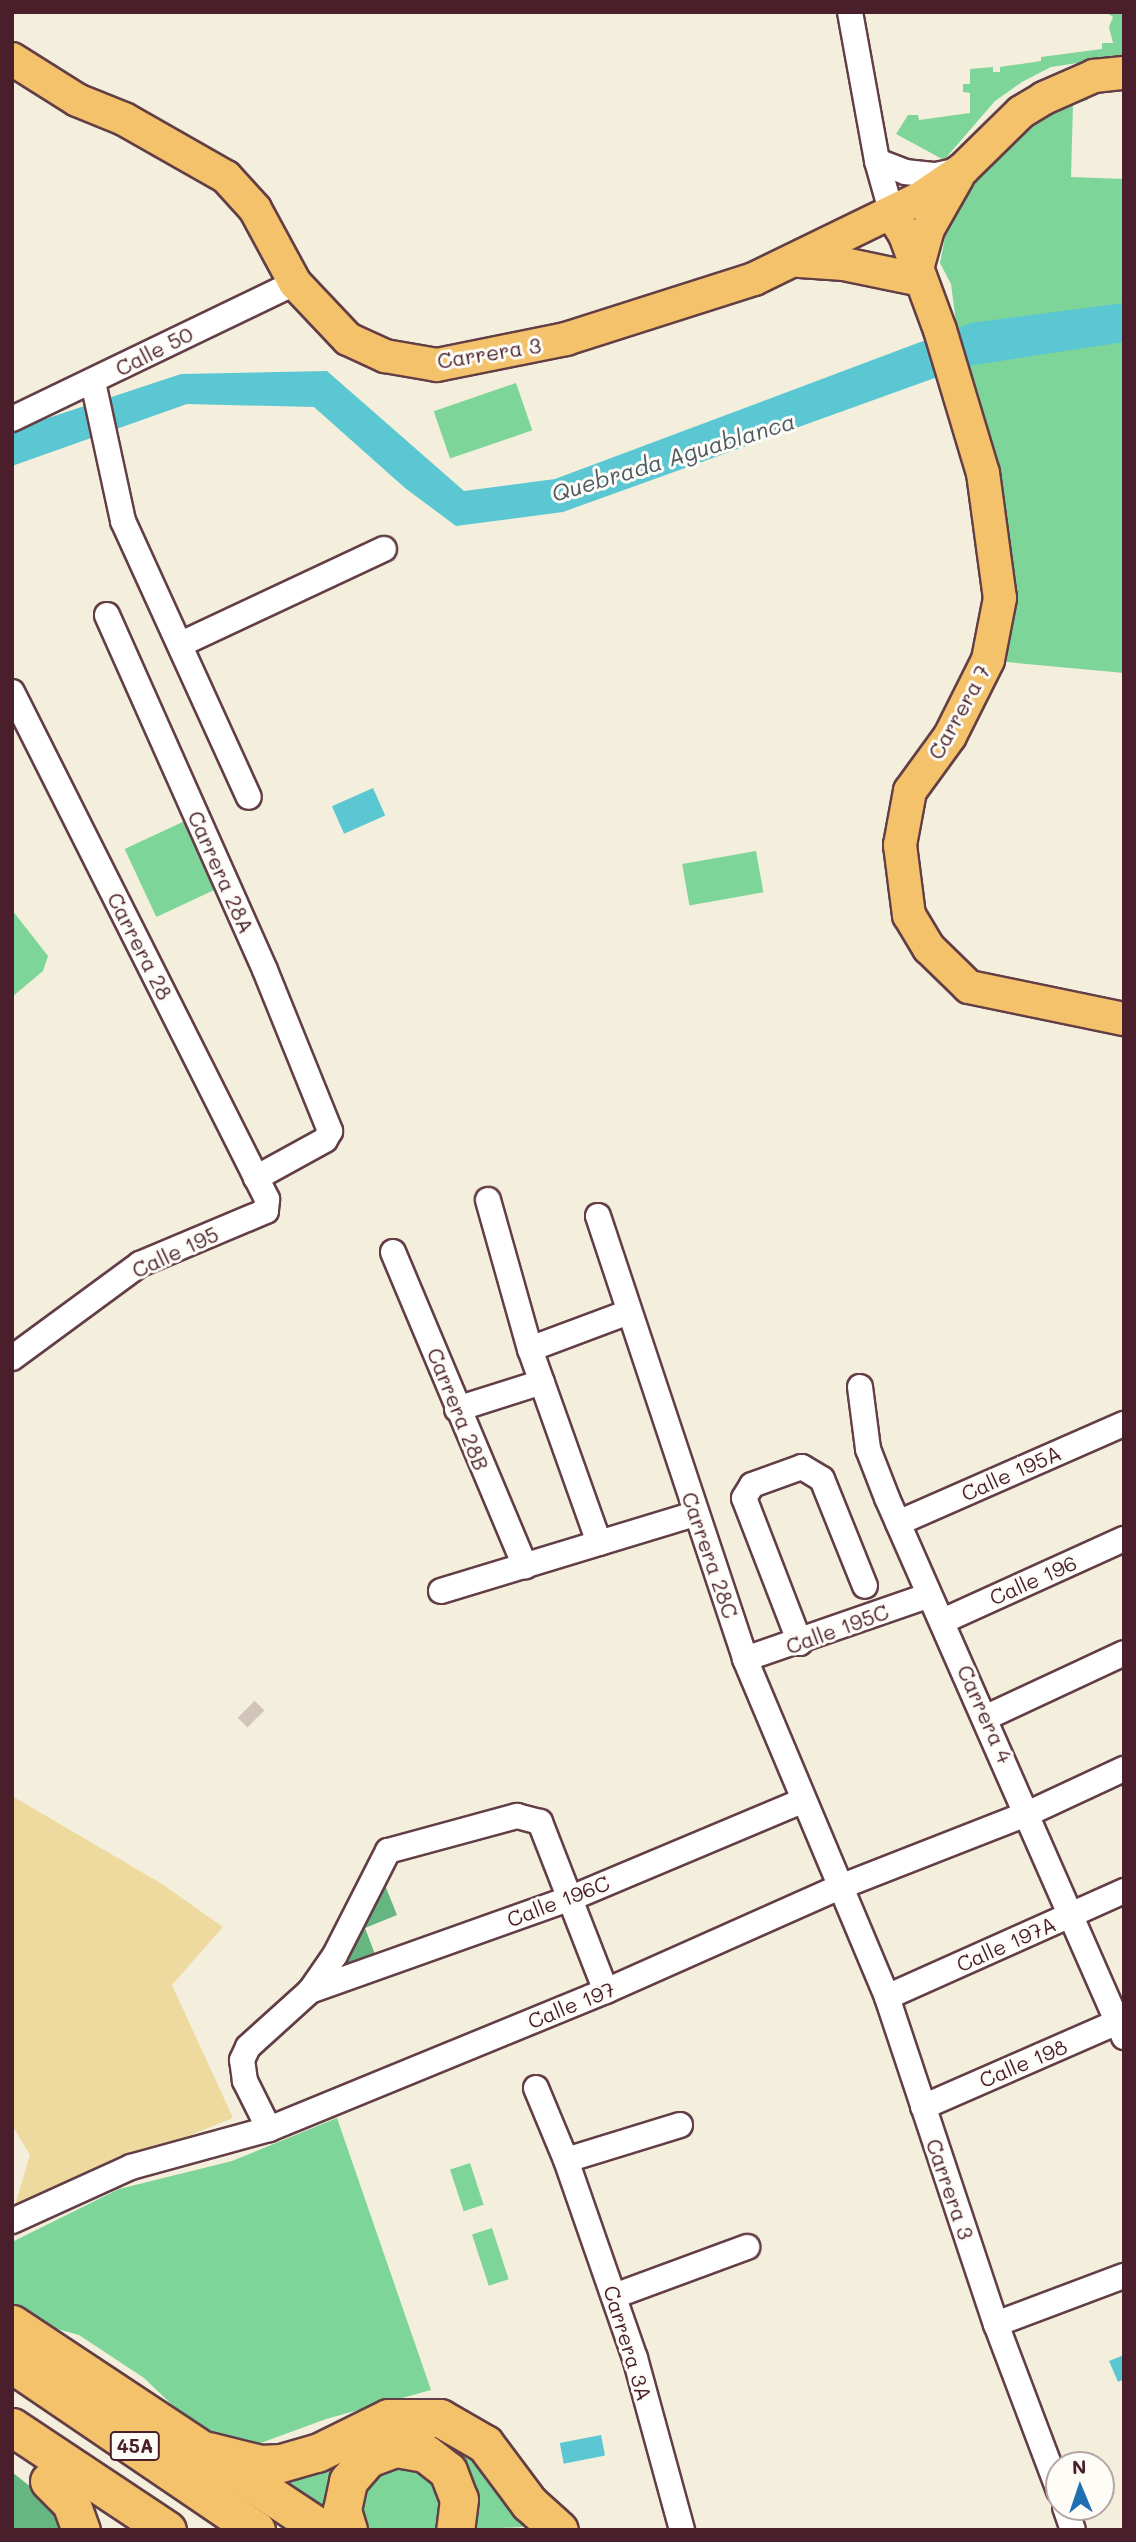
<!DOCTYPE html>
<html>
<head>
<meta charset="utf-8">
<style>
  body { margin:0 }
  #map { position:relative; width:1136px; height:2542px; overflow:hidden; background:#f3efdc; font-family:Mali,sans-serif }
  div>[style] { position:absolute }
  .green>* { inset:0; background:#7ed599; transform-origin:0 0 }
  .forest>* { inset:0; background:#66b681 }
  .sand>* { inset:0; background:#eeda9e }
  .water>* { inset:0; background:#5ac7d2; transform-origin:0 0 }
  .minor-tunnel>* { height:24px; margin-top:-12px; transform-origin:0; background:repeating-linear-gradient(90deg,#d1c5b9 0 24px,transparent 0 36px) }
  .roads { filter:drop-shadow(2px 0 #633e46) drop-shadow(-2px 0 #633e46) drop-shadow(0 2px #633e46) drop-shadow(0 -2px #633e46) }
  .minor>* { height:24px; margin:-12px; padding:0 12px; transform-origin:12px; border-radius:12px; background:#fff }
  .major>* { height:32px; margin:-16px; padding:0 16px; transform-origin:16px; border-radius:16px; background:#f3c26a }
  .highway>* { height:37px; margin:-18.5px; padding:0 18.5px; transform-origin:18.5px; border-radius:18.5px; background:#f3c26a }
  span { translate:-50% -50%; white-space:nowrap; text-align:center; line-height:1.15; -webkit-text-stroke:6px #fdfcf7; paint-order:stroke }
  .shield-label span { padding:2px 5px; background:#fdfcf7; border:2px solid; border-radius:5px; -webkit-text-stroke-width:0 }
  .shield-label { font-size:19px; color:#4a1f2b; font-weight:700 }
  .street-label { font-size:21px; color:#4a1f2b }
  .water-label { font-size:23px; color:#505a65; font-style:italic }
  .frame { position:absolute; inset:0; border:14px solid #4a1f2b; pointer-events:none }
  .north { position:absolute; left:1045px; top:2451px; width:70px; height:70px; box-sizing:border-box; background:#fdfcf7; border:2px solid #b5a4a5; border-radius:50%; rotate:358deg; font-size:19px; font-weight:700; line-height:28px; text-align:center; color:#4a1f2b }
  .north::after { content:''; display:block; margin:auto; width:24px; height:32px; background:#1f6fb2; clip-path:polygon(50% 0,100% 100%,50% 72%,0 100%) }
</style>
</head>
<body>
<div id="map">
  <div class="green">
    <div style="clip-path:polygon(1124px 12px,1124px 56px,1051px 67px,1022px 82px,995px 101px,944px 160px,896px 134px,908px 115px,918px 115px,919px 120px,970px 113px,970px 93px,963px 92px,963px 84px,970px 84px,970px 69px,993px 67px,993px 72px,1000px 72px,1000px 67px,1041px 61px,1041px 57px,1102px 49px,1102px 43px,1113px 43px,1109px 27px,1113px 17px,1107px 13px)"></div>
    <div style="clip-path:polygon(1088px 93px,1088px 100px,1073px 104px,1071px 177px,1124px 179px,1124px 673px,996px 661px,1015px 597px,1006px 519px,956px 322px,951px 284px,940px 263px,947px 227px,977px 172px,1011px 138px,1059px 105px)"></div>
    <div style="left:516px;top:383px;width:50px;height:87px;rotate:71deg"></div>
    <div style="left:189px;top:819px;width:75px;height:71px;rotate:65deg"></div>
    <div style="left:756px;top:851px;width:42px;height:75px;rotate:80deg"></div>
    <div style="clip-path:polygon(12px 910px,48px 956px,43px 971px,12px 997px)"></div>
    <div style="clip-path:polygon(337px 2118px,431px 2390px,326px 2419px,258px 2444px,221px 2440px,191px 2423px,144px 2378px,79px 2335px,39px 2324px,12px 2303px,12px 2242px,119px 2189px,232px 2161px)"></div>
    <div style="left:470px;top:2163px;width:44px;height:21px;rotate:72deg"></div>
    <div style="left:492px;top:2228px;width:54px;height:21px;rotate:72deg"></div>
    <div style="clip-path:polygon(421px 2422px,458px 2431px,494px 2463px,503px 2492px,541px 2526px,462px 2530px,471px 2502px,465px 2468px,441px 2441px,402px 2435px,363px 2447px,341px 2467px,336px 2503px,342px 2530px,333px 2530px,252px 2470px,313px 2467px,375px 2426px)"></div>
    <div style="clip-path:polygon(409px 2459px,444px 2493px,442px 2518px,433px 2530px,366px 2530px,360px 2524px,355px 2499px,364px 2476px)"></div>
  </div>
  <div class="forest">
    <div style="clip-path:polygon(383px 1880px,397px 1915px,365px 1928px,381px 1970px,343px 1985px,341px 1950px)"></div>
    <div style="clip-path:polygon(12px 2472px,51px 2503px,69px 2530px,12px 2530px)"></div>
  </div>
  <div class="sand">
    <div style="clip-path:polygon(12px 1796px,162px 1884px,223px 1927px,172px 1985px,233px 2118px,15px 2205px,30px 2155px,12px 2125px)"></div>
  </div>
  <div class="water">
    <div style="clip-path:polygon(1124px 303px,1124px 342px,968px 366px,563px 512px,456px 526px,405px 488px,314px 407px,187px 404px,12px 466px,12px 430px,181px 374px,327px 371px,464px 491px,555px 479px,971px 323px)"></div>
    <div style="left:373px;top:788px;width:30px;height:45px;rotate:66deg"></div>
    <div style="clip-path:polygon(1124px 2355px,1124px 2379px,1118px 2382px,1109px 2361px)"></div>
    <div style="left:601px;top:2435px;width:21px;height:42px;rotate:79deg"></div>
  </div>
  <div class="minor-tunnel">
    <div style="left:246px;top:1709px;width:14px;rotate:45deg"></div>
  </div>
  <div class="roads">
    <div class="minor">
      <div style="left:850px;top:12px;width:151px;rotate:79.7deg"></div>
      <div style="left:877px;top:161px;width:55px;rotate:74.2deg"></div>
      <div style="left:877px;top:161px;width:30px;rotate:21deg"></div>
      <div style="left:905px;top:172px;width:31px;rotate:6deg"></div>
      <div style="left:936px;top:175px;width:24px;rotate:-12deg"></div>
      <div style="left:93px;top:382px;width:142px;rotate:77.8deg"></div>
      <div style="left:123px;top:521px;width:303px;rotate:65.5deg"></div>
      <div style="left:12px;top:419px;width:314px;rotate:-25.7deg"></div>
      <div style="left:107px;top:615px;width:389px;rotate:66deg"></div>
      <div style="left:265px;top:970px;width:174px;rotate:68deg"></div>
      <div style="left:330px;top:1131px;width:10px;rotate:119deg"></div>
      <div style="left:325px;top:1140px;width:79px;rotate:151.2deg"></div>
      <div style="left:181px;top:644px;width:224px;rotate:-25.1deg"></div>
      <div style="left:12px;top:692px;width:568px;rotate:63.3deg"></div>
      <div style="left:267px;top:1199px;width:12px;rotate:95deg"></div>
      <div style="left:266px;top:1211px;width:137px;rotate:157.2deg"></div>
      <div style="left:140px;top:1264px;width:159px;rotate:143.7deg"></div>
      <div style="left:488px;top:1200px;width:155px;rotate:74.3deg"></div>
      <div style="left:530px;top:1349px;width:206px;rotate:70.4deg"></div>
      <div style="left:598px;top:1216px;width:467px;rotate:71.6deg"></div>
      <div style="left:745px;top:1659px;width:367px;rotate:67.2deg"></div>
      <div style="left:887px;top:1997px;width:345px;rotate:71.6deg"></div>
      <div style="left:996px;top:2324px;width:178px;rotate:69.3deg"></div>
      <div style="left:393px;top:1252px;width:341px;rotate:67.2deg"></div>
      <div style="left:530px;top:1349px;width:106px;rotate:-20.5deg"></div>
      <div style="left:860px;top:1387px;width:63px;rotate:82.6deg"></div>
      <div style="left:868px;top:1449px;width:53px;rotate:68.8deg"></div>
      <div style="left:887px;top:1498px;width:589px;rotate:66.26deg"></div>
      <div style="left:457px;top:1409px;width:89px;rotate:-17.6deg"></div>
      <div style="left:898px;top:1523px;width:247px;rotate:-23.7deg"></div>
      <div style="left:441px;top:1591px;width:265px;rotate:-16.9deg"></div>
      <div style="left:943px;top:1621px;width:199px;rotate:-24.4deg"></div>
      <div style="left:800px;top:1643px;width:155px;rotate:-111.1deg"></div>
      <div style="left:744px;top:1498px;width:15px;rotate:-58deg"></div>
      <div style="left:752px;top:1485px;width:53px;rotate:-19.8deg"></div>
      <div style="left:802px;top:1467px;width:23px;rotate:31deg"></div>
      <div style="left:822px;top:1479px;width:115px;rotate:68.1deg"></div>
      <div style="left:745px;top:1659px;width:193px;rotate:-19.1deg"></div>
      <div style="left:987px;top:1717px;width:151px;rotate:-25deg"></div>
      <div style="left:310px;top:1991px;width:44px;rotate:-55.2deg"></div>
      <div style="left:335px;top:1955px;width:117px;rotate:-63deg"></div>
      <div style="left:388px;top:1851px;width:134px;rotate:-15.2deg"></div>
      <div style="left:517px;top:1816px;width:24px;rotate:15deg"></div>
      <div style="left:540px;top:1822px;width:181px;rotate:68.7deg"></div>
      <div style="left:887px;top:1997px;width:260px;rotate:-24.1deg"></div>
      <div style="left:536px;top:2088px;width:78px;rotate:67.4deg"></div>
      <div style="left:923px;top:2107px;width:219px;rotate:-23.6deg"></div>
      <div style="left:680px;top:2125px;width:119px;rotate:162.9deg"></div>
      <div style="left:566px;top:2160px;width:210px;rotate:70.8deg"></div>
      <div style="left:635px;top:2358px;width:178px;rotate:74.7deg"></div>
      <div style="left:269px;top:2129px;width:54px;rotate:-116.6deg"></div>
      <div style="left:245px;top:2081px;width:21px;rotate:-98deg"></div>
      <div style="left:242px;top:2060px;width:14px;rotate:-65deg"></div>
      <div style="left:248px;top:2047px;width:84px;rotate:-42.1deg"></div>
      <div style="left:310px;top:1991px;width:275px;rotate:-19.6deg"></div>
      <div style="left:569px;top:1899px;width:253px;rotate:-22.8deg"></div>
      <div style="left:12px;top:2221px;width:131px;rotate:-24.4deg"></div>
      <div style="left:131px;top:2167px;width:143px;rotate:-15.4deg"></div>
      <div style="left:269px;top:2129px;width:364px;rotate:-22.3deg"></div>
      <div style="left:606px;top:1991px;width:256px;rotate:-24deg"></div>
      <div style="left:840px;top:1887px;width:203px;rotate:-21.4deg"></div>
      <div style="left:1029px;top:1813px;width:105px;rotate:-24.9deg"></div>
      <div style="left:614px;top:2296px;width:142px;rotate:-20.2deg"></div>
      <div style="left:996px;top:2324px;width:137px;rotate:-20.6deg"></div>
      <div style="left:1065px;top:2507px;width:24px;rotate:71deg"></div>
    </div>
    <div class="major">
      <div style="left:12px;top:59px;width:77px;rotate:32.2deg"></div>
      <div style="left:77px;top:100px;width:51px;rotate:22deg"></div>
      <div style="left:124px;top:119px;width:117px;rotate:29.6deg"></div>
      <div style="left:226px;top:177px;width:43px;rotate:47.8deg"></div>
      <div style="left:255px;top:209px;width:84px;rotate:61.6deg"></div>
      <div style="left:295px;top:283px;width:77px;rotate:46.6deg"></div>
      <div style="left:348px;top:339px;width:41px;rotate:24.7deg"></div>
      <div style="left:385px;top:356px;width:53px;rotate:9.8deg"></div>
      <div style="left:437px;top:365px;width:132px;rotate:-11.4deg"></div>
      <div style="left:566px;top:339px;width:197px;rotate:-17.7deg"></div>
      <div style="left:754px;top:279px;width:187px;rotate:-26deg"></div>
      <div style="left:922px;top:197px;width:50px;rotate:-34.3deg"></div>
      <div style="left:963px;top:169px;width:81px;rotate:-44.5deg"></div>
      <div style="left:1021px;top:112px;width:27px;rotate:-31deg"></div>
      <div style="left:1044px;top:98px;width:55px;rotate:-23.7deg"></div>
      <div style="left:1094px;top:76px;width:30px;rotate:-6deg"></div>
      <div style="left:892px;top:214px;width:25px;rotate:58deg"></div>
      <div style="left:905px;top:235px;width:101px;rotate:69.8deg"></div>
      <div style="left:940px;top:330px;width:149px;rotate:73.3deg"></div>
      <div style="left:983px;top:473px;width:126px;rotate:82.3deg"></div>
      <div style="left:1000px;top:598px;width:63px;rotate:101deg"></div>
      <div style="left:988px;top:660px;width:85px;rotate:116.6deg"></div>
      <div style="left:950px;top:736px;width:68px;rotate:126deg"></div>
      <div style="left:910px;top:791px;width:55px;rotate:100.5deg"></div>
      <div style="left:900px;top:845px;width:71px;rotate:82.7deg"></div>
      <div style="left:909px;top:915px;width:39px;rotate:59deg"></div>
      <div style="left:929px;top:948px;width:56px;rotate:44.3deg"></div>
      <div style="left:969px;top:987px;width:158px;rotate:11.7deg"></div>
      <div style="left:800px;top:261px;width:44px;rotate:3.9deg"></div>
      <div style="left:844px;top:264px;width:68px;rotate:11.8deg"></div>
      <div style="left:917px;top:269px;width:41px;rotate:-74.6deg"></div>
      <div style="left:928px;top:229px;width:59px;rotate:-60.4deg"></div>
    </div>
    <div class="highway">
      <div style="left:12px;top:2324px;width:373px;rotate:33.5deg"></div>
      <div style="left:12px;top:2364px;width:295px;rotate:34.2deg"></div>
      <div style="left:12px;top:2427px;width:186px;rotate:33.6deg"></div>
      <div style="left:208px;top:2451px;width:54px;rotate:14deg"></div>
      <div style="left:260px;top:2464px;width:21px;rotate:-3deg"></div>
      <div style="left:281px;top:2463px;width:37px;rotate:-16deg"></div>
      <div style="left:317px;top:2453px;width:79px;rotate:-26.2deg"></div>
      <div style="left:388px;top:2418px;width:52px"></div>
      <div style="left:440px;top:2418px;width:52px;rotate:30deg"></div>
      <div style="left:485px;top:2444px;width:74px;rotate:53.3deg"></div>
      <div style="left:529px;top:2503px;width:40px;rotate:42deg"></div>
      <div style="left:49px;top:2481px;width:31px;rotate:45deg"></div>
      <div style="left:71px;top:2503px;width:29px;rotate:70deg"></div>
      <div style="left:348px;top:2530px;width:21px;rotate:-107deg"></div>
      <div style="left:342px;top:2510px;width:30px;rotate:-78deg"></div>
      <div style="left:348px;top:2481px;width:30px;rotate:-49deg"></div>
      <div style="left:368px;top:2458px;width:30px;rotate:-20deg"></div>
      <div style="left:396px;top:2448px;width:29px;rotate:10deg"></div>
      <div style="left:425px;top:2453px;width:29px;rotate:38deg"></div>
      <div style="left:448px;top:2471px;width:30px;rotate:69deg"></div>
      <div style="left:459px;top:2499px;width:31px;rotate:97deg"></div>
    </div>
  </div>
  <div class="shield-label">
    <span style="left:135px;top:2446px">45A</span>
  </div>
  <div class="street-label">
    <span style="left:154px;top:351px;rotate:-27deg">Calle 50</span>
    <span style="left:489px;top:353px;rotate:-9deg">Carrera 3</span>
    <span style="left:959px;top:712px;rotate:-61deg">Carrera 7</span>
    <span style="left:221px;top:872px;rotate:66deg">Carrera 28A</span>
    <span style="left:140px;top:946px;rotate:63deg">Carrera 28</span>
    <span style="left:175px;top:1252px;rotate:-25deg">Calle 195</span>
    <span style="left:458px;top:1409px;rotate:68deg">Carrera 28B</span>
    <span style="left:1011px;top:1473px;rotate:-24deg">Calle 195A</span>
    <span style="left:710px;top:1555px;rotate:71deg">Carrera 28C</span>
    <span style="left:1033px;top:1580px;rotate:-24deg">Calle 196</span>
    <span style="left:837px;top:1629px;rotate:-20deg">Calle 195C</span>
    <span style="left:985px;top:1714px;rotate:66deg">Carrera 4</span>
    <span style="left:558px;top:1901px;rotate:-21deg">Calle 196C</span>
    <span style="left:1006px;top:1944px;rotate:-24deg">Calle 197A</span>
    <span style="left:571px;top:2005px;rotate:-22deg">Calle 197</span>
    <span style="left:1023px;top:2063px;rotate:-23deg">Calle 198</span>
    <span style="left:950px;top:2189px;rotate:71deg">Carrera 3</span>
    <span style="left:628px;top:2343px;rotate:73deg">Carrera 3A</span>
  </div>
  <div class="water-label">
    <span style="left:673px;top:457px;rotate:-17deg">Quebrada Aguablanca</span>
  </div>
  <div class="frame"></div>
  <div class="north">N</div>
</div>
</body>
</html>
